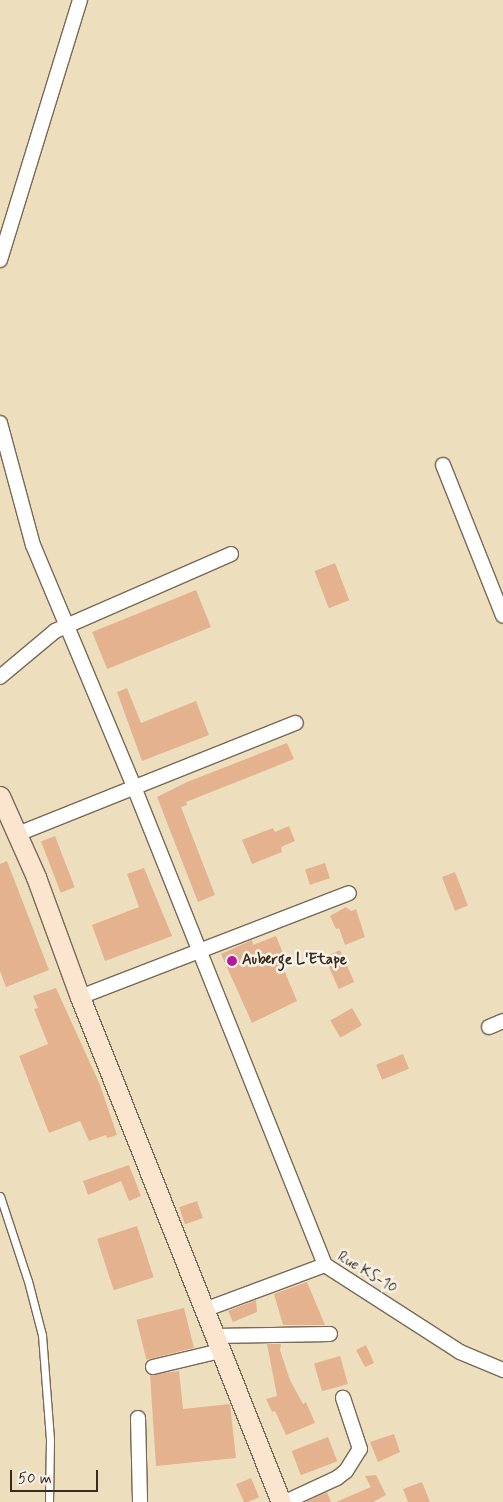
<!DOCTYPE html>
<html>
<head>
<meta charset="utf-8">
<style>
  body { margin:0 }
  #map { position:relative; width:503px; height:1502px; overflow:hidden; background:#eddfbe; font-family:Mynerve,sans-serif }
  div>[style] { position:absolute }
  .building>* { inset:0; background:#e4b28f; transform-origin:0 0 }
  .roads { filter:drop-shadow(1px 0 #796956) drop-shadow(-1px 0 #796956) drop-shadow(0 1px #796956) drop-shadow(0 -1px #796956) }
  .lane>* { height:7px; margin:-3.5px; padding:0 3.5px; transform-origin:3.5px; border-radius:3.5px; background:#fff }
  .street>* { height:14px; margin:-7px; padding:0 7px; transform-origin:7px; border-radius:7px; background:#fff }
  .secondary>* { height:19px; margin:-9.5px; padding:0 9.5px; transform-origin:9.5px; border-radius:9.5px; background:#fce5cf }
  .dots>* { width:14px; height:14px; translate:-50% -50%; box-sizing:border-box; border:2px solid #f7f3e8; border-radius:50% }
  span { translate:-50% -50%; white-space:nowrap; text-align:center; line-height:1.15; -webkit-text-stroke:5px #f7f3e8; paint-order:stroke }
  .poi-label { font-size:15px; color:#3b2a1e; font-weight:700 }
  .left { translate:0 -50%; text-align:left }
  .street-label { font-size:15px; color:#3b2a1e }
  .scale { position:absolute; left:10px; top:1470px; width:88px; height:22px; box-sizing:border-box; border:2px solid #3b2a1e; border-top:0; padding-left:6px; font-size:15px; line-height:18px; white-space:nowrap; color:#3b2a1e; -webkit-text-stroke:4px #f7f3e8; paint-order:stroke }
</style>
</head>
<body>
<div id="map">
  <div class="building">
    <div style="left:335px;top:563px;width:40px;height:22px;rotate:69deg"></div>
    <div style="left:196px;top:590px;width:40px;height:112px;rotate:68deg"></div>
    <div style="clip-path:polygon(127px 688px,141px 723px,196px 701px,209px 735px,142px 761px,117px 692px)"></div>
    <div style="clip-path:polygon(287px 743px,294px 759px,186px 802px,187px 805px,181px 807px,215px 895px,198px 902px,157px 797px,187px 782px)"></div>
    <div style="clip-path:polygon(289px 826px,295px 841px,281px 847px,282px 852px,252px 864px,242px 840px,273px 828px,275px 832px)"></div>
    <div style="left:55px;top:836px;width:55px;height:15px;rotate:69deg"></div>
    <div style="clip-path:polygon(7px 861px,49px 970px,6px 987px,0 971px,0 864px)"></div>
    <div style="left:325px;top:863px;width:16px;height:21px;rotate:72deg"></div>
    <div style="clip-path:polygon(144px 868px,172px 936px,105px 961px,92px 925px,139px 907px,127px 874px)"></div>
    <div style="left:455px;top:872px;width:36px;height:14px;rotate:69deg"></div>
    <div style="clip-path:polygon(346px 907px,351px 911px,356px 909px,365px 937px,345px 945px,339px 928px,336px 929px,330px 916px)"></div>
    <div style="clip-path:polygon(276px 936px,286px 961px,281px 963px,297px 1001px,252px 1023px,221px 954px,252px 940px,253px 945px)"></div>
    <div style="left:340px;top:950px;width:35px;height:17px;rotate:66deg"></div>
    <div style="clip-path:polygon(56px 988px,100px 1085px,117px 1135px,107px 1138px,106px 1135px,89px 1141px,80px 1121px,49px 1133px,19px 1056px,48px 1044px,34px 1009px,38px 1008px,33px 996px)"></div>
    <div style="left:352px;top:1008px;width:20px;height:25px;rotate:60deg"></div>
    <div style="left:403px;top:1054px;width:16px;height:29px;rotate:68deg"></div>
    <div style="clip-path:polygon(129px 1165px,141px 1196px,129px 1201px,121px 1181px,88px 1195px,83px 1181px)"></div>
    <div style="left:197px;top:1201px;width:18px;height:19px;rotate:71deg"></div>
    <div style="left:137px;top:1226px;width:54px;height:42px;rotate:72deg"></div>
    <div style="clip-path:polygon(307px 1282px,325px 1325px,283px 1325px,274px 1294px)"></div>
    <div style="clip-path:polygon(256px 1300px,257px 1312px,233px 1322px,228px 1311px)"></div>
    <div style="left:184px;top:1308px;width:41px;height:49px;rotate:76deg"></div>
    <div style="clip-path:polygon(267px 1344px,281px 1344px,280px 1350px,290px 1380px,303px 1404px,306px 1402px,315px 1423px,286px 1435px,275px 1411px,272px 1412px,266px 1399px,277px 1396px)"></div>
    <div style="clip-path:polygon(366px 1345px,374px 1363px,365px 1367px,356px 1350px)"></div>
    <div style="left:340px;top:1356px;width:29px;height:27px;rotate:74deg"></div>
    <div style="clip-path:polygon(179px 1371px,183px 1409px,230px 1404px,236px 1458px,156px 1466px,150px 1375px)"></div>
    <div style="clip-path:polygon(394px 1434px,400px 1452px,378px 1462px,370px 1442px)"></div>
    <div style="left:328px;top:1437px;width:26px;height:39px;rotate:69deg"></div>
    <div style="clip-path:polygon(376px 1475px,386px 1495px,373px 1502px,336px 1502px,371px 1487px,365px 1476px)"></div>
    <div style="left:251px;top:1478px;width:21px;height:16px;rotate:67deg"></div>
    <div style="clip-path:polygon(422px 1482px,430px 1502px,408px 1502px,403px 1489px)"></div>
    <div style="clip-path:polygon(327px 1492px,331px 1502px,306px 1502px)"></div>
  </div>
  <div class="roads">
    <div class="lane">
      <div style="left:0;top:1196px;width:89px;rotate:71.8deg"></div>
      <div style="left:28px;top:1281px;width:56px;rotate:75.5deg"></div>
      <div style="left:42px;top:1335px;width:104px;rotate:85.6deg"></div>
      <div style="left:50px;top:1439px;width:63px;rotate:90.9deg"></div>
    </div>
    <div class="street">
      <div style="left:0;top:260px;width:272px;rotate:-72.9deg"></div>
      <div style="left:0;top:423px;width:126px;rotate:74.9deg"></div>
      <div style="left:33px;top:545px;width:262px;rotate:67.3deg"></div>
      <div style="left:134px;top:787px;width:515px;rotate:68.22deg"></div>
      <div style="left:443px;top:465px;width:162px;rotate:68.3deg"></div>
      <div style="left:0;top:677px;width:72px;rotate:-39.9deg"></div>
      <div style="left:55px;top:631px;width:192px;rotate:-23.6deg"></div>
      <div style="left:18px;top:834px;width:299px;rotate:-21.8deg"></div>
      <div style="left:80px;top:997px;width:288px;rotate:-21.1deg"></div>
      <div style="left:489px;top:1027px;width:15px;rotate:-23deg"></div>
      <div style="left:204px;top:1310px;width:129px;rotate:-20.4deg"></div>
      <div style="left:325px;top:1265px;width:161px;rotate:32.8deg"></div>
      <div style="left:460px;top:1352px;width:47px;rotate:22.7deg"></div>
      <div style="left:214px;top:1336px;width:116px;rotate:-1deg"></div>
      <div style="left:153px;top:1367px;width:69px;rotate:-13.4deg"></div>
      <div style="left:138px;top:1418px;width:84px;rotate:88.6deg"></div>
      <div style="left:285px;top:1502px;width:57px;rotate:-24.8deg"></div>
      <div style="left:337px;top:1478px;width:11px;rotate:-38deg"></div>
      <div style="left:346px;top:1471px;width:26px;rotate:-58deg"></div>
      <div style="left:360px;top:1449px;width:54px;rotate:-108.4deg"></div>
    </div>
    <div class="secondary">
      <div style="left:0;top:796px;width:89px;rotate:66deg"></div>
      <div style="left:36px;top:877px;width:128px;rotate:69.9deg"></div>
      <div style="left:80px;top:997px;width:544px;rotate:68.3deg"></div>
    </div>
  </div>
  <div class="dots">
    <div style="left:232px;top:961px;background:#b5179e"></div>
  </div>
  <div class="poi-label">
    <span class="left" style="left:242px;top:961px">Auberge L'Etape</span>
  </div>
  <div class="street-label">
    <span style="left:367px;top:1273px;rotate:31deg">Rue KS-10</span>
  </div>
  <div class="scale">50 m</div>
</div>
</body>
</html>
